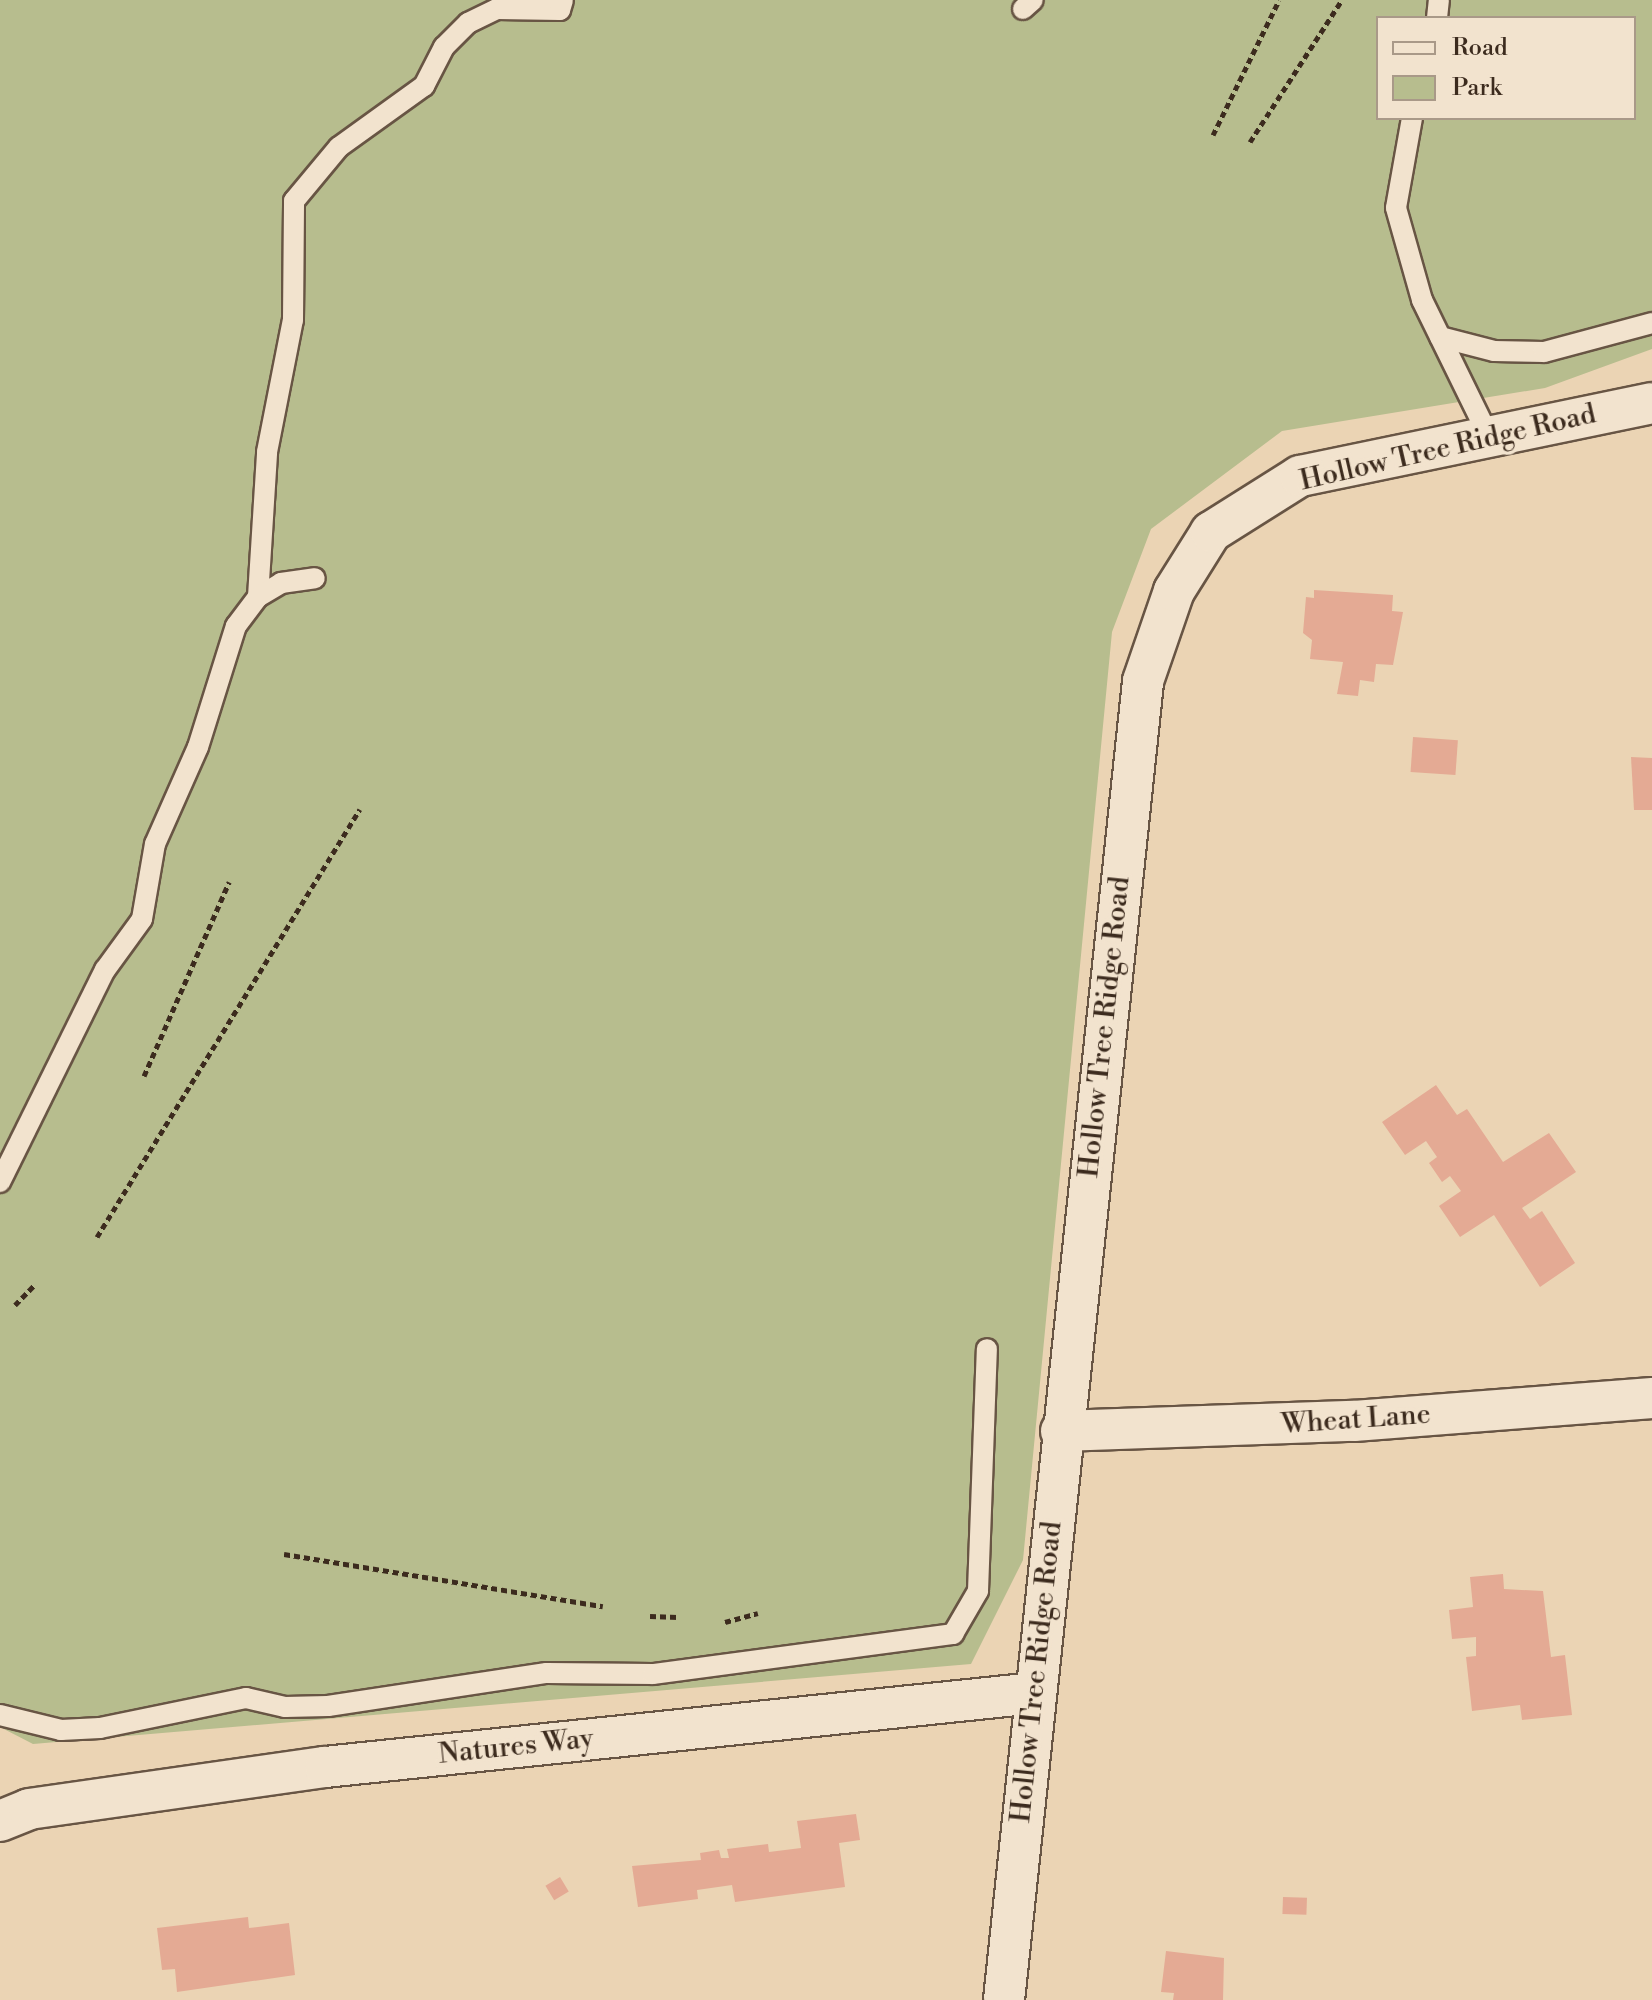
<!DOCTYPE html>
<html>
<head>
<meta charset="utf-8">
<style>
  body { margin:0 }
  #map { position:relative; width:1652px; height:2000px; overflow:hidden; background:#ebd4b4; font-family:"Libre Bodoni",serif }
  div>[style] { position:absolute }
  .green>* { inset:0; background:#b7bd8e }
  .building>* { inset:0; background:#e4aa94; transform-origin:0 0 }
  .path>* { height:5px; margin-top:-2.5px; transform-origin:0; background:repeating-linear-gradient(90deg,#3c2b1e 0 6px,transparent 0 10px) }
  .roads { filter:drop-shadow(2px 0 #685544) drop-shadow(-2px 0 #685544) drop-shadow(0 2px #685544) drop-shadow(0 -2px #685544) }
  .service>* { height:20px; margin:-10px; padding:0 10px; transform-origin:10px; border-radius:10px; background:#f2e3ce }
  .minor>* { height:40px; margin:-20px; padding:0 20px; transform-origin:20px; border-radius:20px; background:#f2e3ce }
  span { translate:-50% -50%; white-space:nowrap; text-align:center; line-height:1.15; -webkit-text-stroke:7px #f2e3ce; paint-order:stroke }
  .street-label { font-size:28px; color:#3c2b1e }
  .legend { position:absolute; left:1376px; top:16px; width:260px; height:104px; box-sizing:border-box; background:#f2e3ce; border:2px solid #a99988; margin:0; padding:10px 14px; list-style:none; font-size:24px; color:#3c2b1e }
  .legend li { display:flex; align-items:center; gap:16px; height:40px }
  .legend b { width:40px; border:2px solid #a99988 }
</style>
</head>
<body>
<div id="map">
  <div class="green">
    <div style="clip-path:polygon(evenodd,0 0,1652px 0,1652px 349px,1545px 388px,1282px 431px,1151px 529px,1112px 632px,1023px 1560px,971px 1664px,33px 1744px,0 1727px,0 0,1378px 18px,1634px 18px,1634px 118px,1378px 118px,1378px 18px)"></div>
  </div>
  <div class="building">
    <div style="clip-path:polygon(1314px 590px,1393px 595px,1392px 611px,1403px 612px,1393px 665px,1376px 664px,1374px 682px,1360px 680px,1358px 696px,1337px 694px,1343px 662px,1310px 659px,1312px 640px,1303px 633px,1306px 597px,1314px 598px)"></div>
    <div style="left:1413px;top:737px;width:45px;height:35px;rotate:4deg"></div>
    <div style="clip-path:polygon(1631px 757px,1652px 758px,1652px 810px,1634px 810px)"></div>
    <div style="clip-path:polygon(1436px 1085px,1457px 1115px,1467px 1109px,1503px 1162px,1549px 1133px,1576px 1172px,1522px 1208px,1530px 1219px,1542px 1211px,1575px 1263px,1540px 1287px,1494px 1215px,1460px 1237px,1439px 1206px,1461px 1191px,1450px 1176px,1442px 1182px,1429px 1163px,1437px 1157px,1426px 1141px,1405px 1155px,1382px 1122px)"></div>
    <div style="clip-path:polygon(1503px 1574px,1504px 1589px,1543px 1591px,1551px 1657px,1565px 1655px,1572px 1715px,1522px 1720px,1520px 1705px,1472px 1711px,1466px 1657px,1476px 1656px,1476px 1637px,1452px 1639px,1449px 1610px,1473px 1607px,1470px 1577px)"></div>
    <div style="clip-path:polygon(856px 1814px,860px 1840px,839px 1843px,845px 1887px,735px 1902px,732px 1885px,697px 1890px,698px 1899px,638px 1907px,632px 1866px,701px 1860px,700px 1853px,719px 1850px,721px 1858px,729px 1858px,727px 1849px,768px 1844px,769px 1852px,801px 1848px,797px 1821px)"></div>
    <div style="left:560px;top:1877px;width:17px;height:17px;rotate:59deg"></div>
    <div style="left:1283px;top:1897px;width:24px;height:17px;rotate:2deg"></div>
    <div style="clip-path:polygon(248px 1917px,249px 1928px,289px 1923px,295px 1975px,177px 1992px,175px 1969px,162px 1970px,157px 1928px)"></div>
    <div style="clip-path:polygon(1166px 1951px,1224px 1958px,1223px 2000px,1173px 2000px,1174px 1993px,1161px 1992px)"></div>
  </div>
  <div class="path">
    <div style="left:1213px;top:135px;width:150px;rotate:-63.9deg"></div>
    <div style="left:1250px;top:142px;width:169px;rotate:-57.1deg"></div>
    <div style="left:144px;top:1076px;width:212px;rotate:-66.3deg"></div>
    <div style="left:97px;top:1237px;width:502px;rotate:-58.43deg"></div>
    <div style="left:15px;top:1305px;width:29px;rotate:-46deg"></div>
    <div style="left:284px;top:1554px;width:323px;rotate:9.3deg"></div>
    <div style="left:650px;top:1616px;width:28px;rotate:2deg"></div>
    <div style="left:725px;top:1622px;width:34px;rotate:-15deg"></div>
  </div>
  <div class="roads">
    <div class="service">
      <div style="left:1023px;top:9px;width:13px;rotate:-42deg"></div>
      <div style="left:1437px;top:18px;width:18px;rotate:-84deg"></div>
      <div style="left:1412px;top:118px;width:91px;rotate:100.1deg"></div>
      <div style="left:1396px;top:208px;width:96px;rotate:74.2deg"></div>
      <div style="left:1422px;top:300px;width:153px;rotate:63.9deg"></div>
      <div style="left:1440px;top:337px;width:56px;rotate:14.5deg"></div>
      <div style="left:1494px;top:351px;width:50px;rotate:1.1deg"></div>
      <div style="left:1544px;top:352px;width:112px;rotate:-15deg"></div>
      <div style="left:258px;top:597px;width:145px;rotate:-86.4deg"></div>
      <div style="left:267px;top:452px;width:135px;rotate:-78.9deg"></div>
      <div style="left:293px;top:320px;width:119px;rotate:-89.5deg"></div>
      <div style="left:294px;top:201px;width:70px;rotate:-50.2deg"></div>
      <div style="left:339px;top:147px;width:105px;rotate:-35.7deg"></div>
      <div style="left:424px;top:86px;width:44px;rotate:-62.9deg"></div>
      <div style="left:444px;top:47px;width:34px;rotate:-45deg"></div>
      <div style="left:468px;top:23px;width:32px;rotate:-26deg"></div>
      <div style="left:497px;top:9px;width:63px;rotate:0.9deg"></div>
      <div style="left:560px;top:10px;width:10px;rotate:-73deg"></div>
      <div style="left:0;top:1182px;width:237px;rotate:-63.7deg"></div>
      <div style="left:105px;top:970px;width:63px;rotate:-54deg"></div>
      <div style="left:142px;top:919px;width:76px;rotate:-80.2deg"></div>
      <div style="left:155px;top:844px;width:106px;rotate:-66.1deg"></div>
      <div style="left:198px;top:747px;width:127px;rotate:-72.6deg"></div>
      <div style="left:236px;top:626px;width:36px;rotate:-53deg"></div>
      <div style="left:258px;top:597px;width:27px;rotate:-31deg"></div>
      <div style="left:281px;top:583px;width:34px;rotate:-8deg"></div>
      <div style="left:0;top:1715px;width:63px;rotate:13.8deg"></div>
      <div style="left:61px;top:1730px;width:39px;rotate:-3deg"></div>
      <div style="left:100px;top:1728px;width:149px;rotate:-11.6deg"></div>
      <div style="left:246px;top:1698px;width:40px;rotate:13deg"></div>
      <div style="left:285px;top:1707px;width:43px;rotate:-1.3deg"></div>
      <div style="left:328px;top:1706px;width:221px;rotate:-8.6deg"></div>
      <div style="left:547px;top:1673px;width:106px;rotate:0.5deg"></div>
      <div style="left:653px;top:1674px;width:303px;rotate:-7.6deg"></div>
      <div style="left:953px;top:1634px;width:50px;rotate:-59.8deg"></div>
      <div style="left:978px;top:1591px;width:242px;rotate:-87.9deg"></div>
    </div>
    <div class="minor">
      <div style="left:1061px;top:1431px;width:293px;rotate:-2deg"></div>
      <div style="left:1354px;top:1421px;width:299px;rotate:-4.4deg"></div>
      <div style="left:0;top:1821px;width:31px;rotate:-22deg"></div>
      <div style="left:29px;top:1809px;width:299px;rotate:-8.1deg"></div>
      <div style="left:325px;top:1767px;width:714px;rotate:-5.95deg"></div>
      <div style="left:1004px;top:2000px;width:1326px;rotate:-83.98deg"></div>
      <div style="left:1143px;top:681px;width:95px;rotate:-71deg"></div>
      <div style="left:1174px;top:591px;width:70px;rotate:-57.9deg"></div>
      <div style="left:1211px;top:532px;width:105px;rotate:-32.2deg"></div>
      <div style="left:1300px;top:476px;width:359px;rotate:-11.7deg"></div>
    </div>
  </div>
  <div class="street-label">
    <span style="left:1448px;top:448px;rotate:-13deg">Hollow Tree Ridge Road</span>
    <span style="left:1105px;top:1027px;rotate:-84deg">Hollow Tree Ridge Road</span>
    <span style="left:1356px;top:1420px;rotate:-4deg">Wheat Lane</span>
    <span style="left:1037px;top:1672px;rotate:-84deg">Hollow Tree Ridge Road</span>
    <span style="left:516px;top:1747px;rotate:-6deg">Natures Way</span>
  </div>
  <ul class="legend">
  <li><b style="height:10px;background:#f2e3ce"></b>Road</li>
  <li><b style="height:22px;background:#b7bd8e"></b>Park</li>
  </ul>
</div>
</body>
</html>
